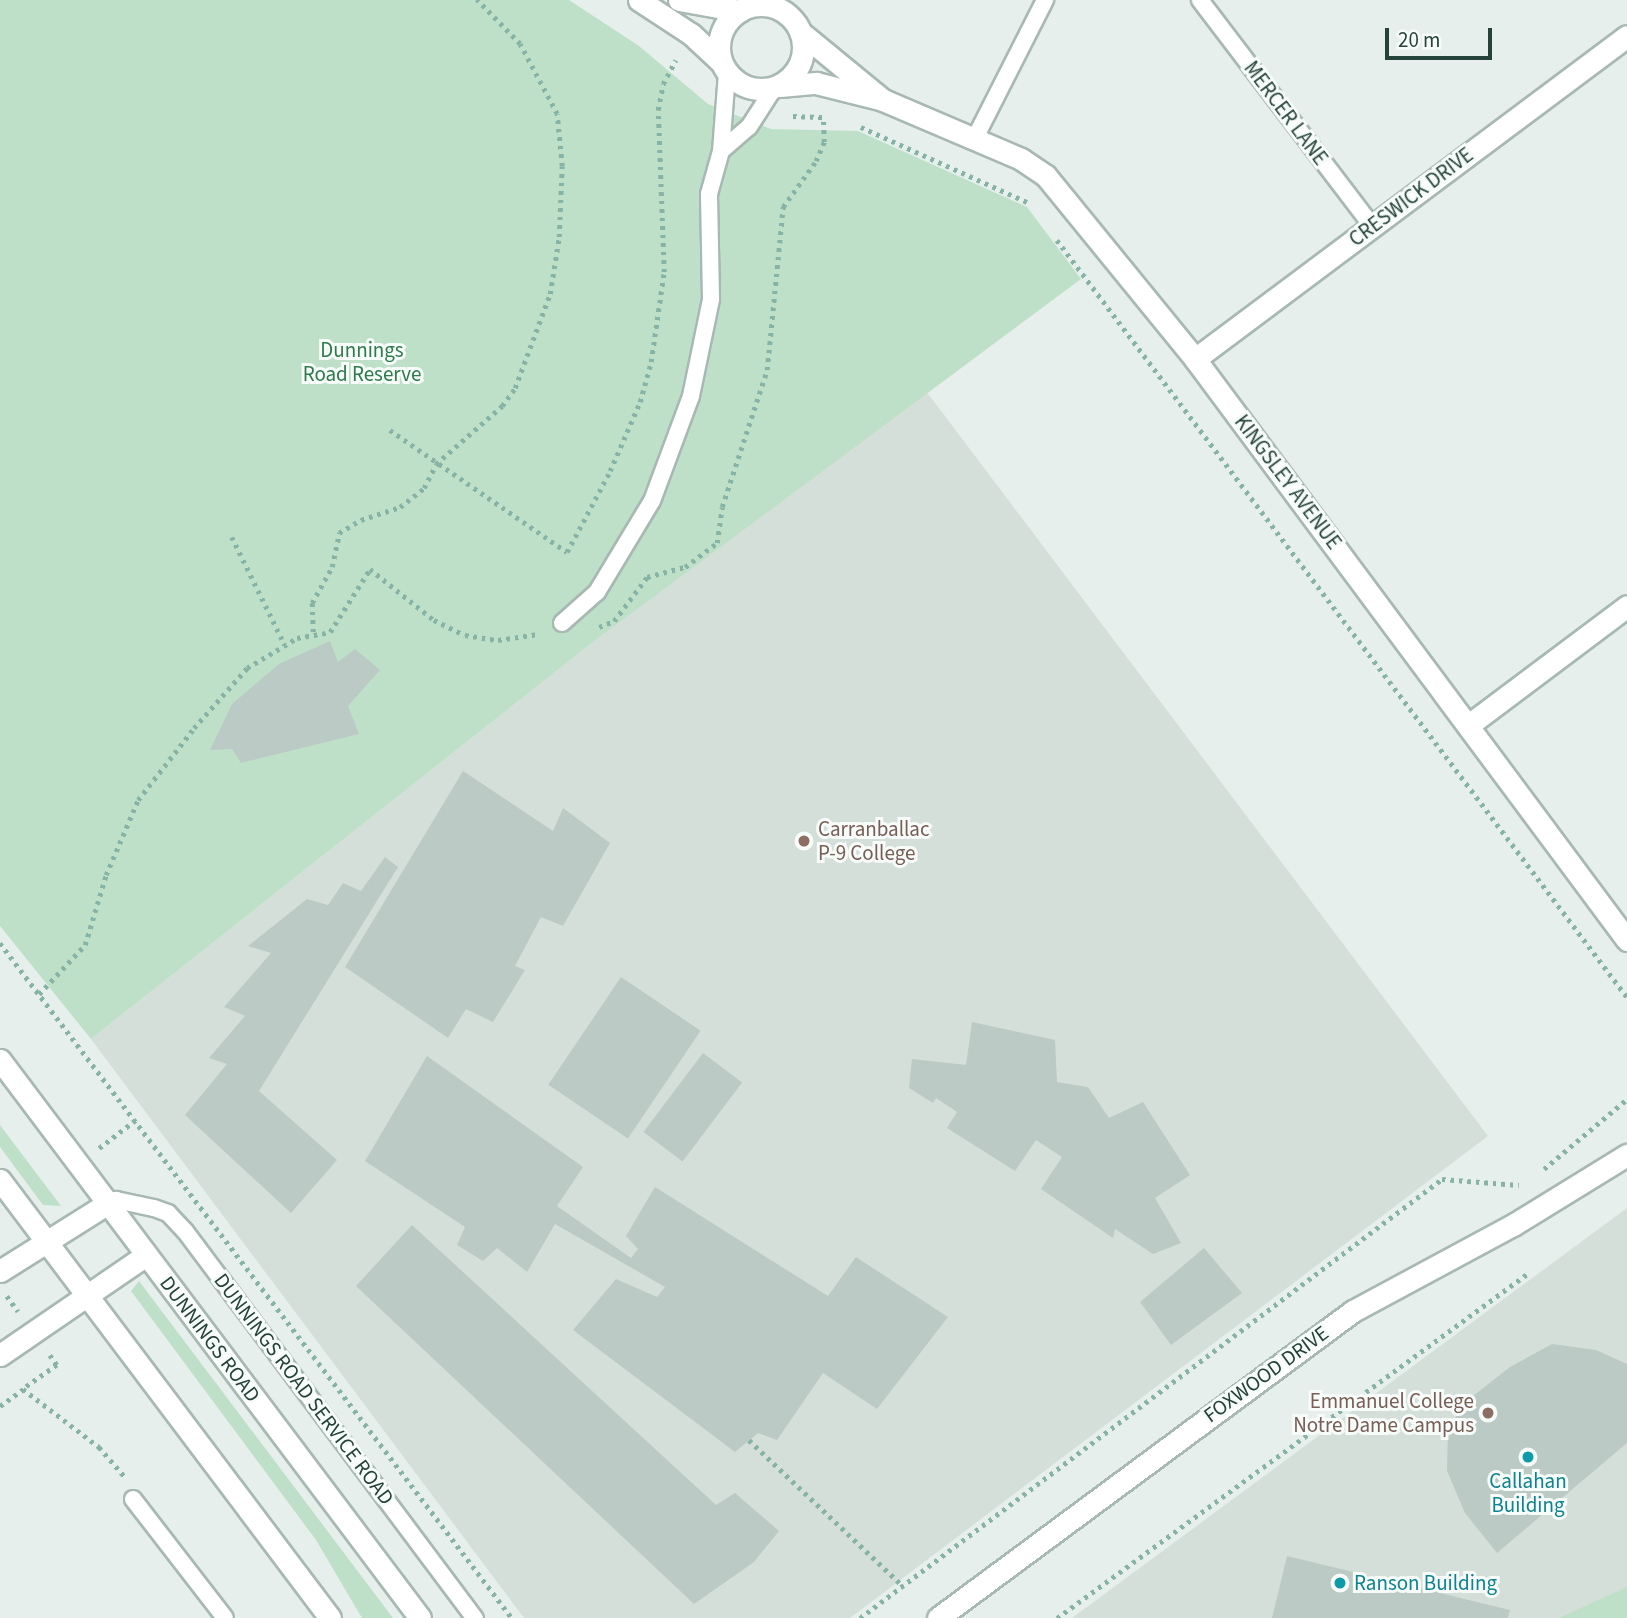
<!DOCTYPE html>
<html>
<head>
<meta charset="utf-8">
<style>
  body { margin:0 }
  #map { position:relative; width:1627px; height:1618px; overflow:hidden; background:#e6efeb; font-family:"Source Sans 3",sans-serif }
  div>[style] { position:absolute }
  .built>* { inset:0; background:#d4dfda }
  .green>* { inset:0; background:#bfe0c8 }
  .building>* { inset:0; background:#bbcac4; transform-origin:0 0 }
  .path>* { height:4.5px; margin-top:-2.25px; transform-origin:0; background:repeating-linear-gradient(90deg,#86b3a5 0 3.5px,transparent 0 8.5px) }
  .roads { filter:drop-shadow(2px 0 #a8b8b2) drop-shadow(-2px 0 #a8b8b2) drop-shadow(0 2px #a8b8b2) drop-shadow(0 -2px #a8b8b2) }
  .lane>* { height:16px; margin:-8px; padding:0 8px; transform-origin:8px; border-radius:8px; background:#fff }
  .street>* { height:21px; margin:-10.5px; padding:0 10.5px; transform-origin:10.5px; border-radius:10.5px; background:#fff }
  .street>.ring { margin:-10.5px; padding:0; box-sizing:content-box; background:none; border:21px solid #fff; border-radius:50% }
  .secondary>* { height:21px; margin:-10.5px; padding:0 10.5px; transform-origin:10.5px; border-radius:10.5px; background:#fff }
  .dots>* { width:19px; height:19px; translate:-50% -50%; box-sizing:border-box; border:4px solid #f7fbf9; border-radius:50% }
  span { translate:-50% -50%; white-space:nowrap; text-align:center; line-height:1.15; -webkit-text-stroke:6px #f7fbf9; paint-order:stroke }
  .street-label { font-size:21px; color:#24423a }
  .park-label { font-size:21px; color:#2d7a4b }
  .education-label { font-size:21px; color:#785e54 }
  .left { translate:0 -50%; text-align:left }
  .right { translate:-100% -50%; text-align:right }
  .culture-label { font-size:21px; color:#0d838f }
  .scale { position:absolute; left:1385px; top:28px; width:107px; height:32px; box-sizing:border-box; border:4px solid #24423a; border-top:0; padding-left:9px; font-size:21px; line-height:24px; white-space:nowrap; color:#24423a; -webkit-text-stroke:5px #f7fbf9; paint-order:stroke }
</style>
</head>
<body>
<div id="map">
  <div class="built">
    <div style="clip-path:polygon(926px 391px,1488px 1136px,850px 1618px,524px 1618px,91px 1039px,593px 642px)"></div>
    <div style="clip-path:polygon(1627px 1208px,1627px 1618px,1072px 1618px)"></div>
  </div>
  <div class="green">
    <div style="clip-path:polygon(0 0,569px 0,639px 46px,708px 104px,771px 129px,858px 131px,1027px 207px,1081px 279px,593px 642px,91px 1039px,0 926px)"></div>
    <div style="clip-path:polygon(0 1125px,58px 1202px,61px 1206px,43px 1205px,0 1147px)"></div>
    <div style="clip-path:polygon(139px 1281px,393px 1618px,362px 1618px,316px 1540px,131px 1291px)"></div>
    <div style="clip-path:polygon(1627px 1587px,1627px 1618px,1562px 1618px,1561px 1617px)"></div>
  </div>
  <div class="building">
    <div style="clip-path:polygon(330px 641px,338px 662px,355px 649px,380px 670px,348px 706px,359px 734px,241px 763px,232px 749px,210px 750px,232px 704px,279px 664px)"></div>
    <div style="clip-path:polygon(463px 771px,553px 831px,563px 808px,610px 843px,563px 926px,541px 917px,515px 966px,525px 970px,493px 1022px,466px 1009px,448px 1038px,345px 967px)"></div>
    <div style="clip-path:polygon(385px 857px,398px 867px,259px 1091px,337px 1160px,291px 1213px,185px 1115px,227px 1064px,209px 1058px,245px 1016px,224px 1007px,271px 953px,248px 946px,307px 899px,328px 905px,343px 883px,361px 891px)"></div>
    <div style="left:621px;top:977px;width:96px;height:130px;rotate:34deg"></div>
    <div style="clip-path:polygon(972px 1022px,1055px 1040px,1057px 1082px,1088px 1087px,1109px 1118px,1143px 1102px,1190px 1175px,1155px 1198px,1181px 1243px,1153px 1254px,1115px 1229px,1113px 1238px,1041px 1189px,1062px 1157px,1036px 1140px,1015px 1171px,947px 1128px,957px 1112px,936px 1098px,933px 1103px,909px 1088px,912px 1059px,966px 1065px)"></div>
    <div style="left:703px;top:1053px;width:49px;height:99px;rotate:37deg"></div>
    <div style="clip-path:polygon(427px 1056px,583px 1167px,557px 1206px,631px 1258px,638px 1249px,626px 1236px,655px 1187px,828px 1296px,856px 1257px,948px 1317px,877px 1409px,823px 1373px,777px 1440px,758px 1433px,735px 1452px,573px 1330px,616px 1279px,657px 1297px,665px 1287px,555px 1224px,527px 1272px,497px 1248px,483px 1261px,457px 1245px,465px 1227px,365px 1161px)"></div>
    <div style="clip-path:polygon(412px 1225px,716px 1505px,735px 1493px,779px 1531px,754px 1562px,694px 1604px,356px 1286px)"></div>
    <div style="clip-path:polygon(1204px 1248px,1242px 1293px,1171px 1345px,1140px 1302px)"></div>
    <div style="clip-path:polygon(1552px 1344px,1596px 1350px,1627px 1364px,1627px 1443px,1497px 1553px,1465px 1513px,1447px 1471px,1448px 1427px,1473px 1396px,1510px 1367px)"></div>
    <div style="clip-path:polygon(1287px 1556px,1510px 1610px,1508px 1618px,1272px 1618px)"></div>
  </div>
  <div class="path">
    <div style="left:793px;top:116px;width:33px;rotate:2deg"></div>
    <div style="left:861px;top:127px;width:184px;rotate:24.3deg"></div>
    <div style="left:1057px;top:240px;width:948px;rotate:53.02deg"></div>
    <div style="left:390px;top:430px;width:215px;rotate:34.6deg"></div>
    <div style="left:567px;top:552px;width:92px;rotate:-62deg"></div>
    <div style="left:610px;top:471px;width:75px;rotate:-66.5deg"></div>
    <div style="left:640px;top:402px;width:41px;rotate:-74.6deg"></div>
    <div style="left:651px;top:362px;width:91px;rotate:-81.8deg"></div>
    <div style="left:664px;top:272px;width:162px;rotate:-92.1deg"></div>
    <div style="left:658px;top:110px;width:26px;rotate:-79deg"></div>
    <div style="left:663px;top:84px;width:27px;rotate:-62deg"></div>
    <div style="left:232px;top:537px;width:120px;rotate:63.9deg"></div>
    <div style="left:599px;top:627px;width:16px;rotate:-22deg"></div>
    <div style="left:614px;top:621px;width:55px;rotate:-53.1deg"></div>
    <div style="left:647px;top:577px;width:39px;rotate:-15deg"></div>
    <div style="left:685px;top:567px;width:40px;rotate:-37deg"></div>
    <div style="left:717px;top:543px;width:36px;rotate:-82deg"></div>
    <div style="left:722px;top:507px;width:144px;rotate:-71.8deg"></div>
    <div style="left:767px;top:370px;width:164px;rotate:-84.4deg"></div>
    <div style="left:783px;top:207px;width:57px;rotate:-54.3deg"></div>
    <div style="left:816px;top:161px;width:21px;rotate:-67deg"></div>
    <div style="left:824px;top:142px;width:25px;rotate:-92deg"></div>
    <div style="left:313px;top:632px;width:29px;rotate:-92deg"></div>
    <div style="left:312px;top:603px;width:41px;rotate:-60.9deg"></div>
    <div style="left:332px;top:567px;width:35px;rotate:-78deg"></div>
    <div style="left:339px;top:533px;width:26px;rotate:-31deg"></div>
    <div style="left:361px;top:520px;width:41px;rotate:-18.4deg"></div>
    <div style="left:400px;top:507px;width:31px;rotate:-38deg"></div>
    <div style="left:424px;top:488px;width:27px;rotate:-63deg"></div>
    <div style="left:436px;top:464px;width:88px;rotate:-41.3deg"></div>
    <div style="left:502px;top:406px;width:22px;rotate:-54deg"></div>
    <div style="left:515px;top:388px;width:100px;rotate:-69.6deg"></div>
    <div style="left:550px;top:294px;width:58px;rotate:-81deg"></div>
    <div style="left:559px;top:237px;width:71px;rotate:-87.6deg"></div>
    <div style="left:562px;top:166px;width:52px;rotate:-95.5deg"></div>
    <div style="left:557px;top:114px;width:79px;rotate:-117.9deg"></div>
    <div style="left:520px;top:44px;width:62px;rotate:-134.3deg"></div>
    <div style="left:0;top:943px;width:847px;rotate:52.82deg"></div>
    <div style="left:39px;top:994px;width:67px;rotate:-46.8deg"></div>
    <div style="left:85px;top:945px;width:73px;rotate:-73.3deg"></div>
    <div style="left:106px;top:875px;width:82px;rotate:-66.9deg"></div>
    <div style="left:138px;top:800px;width:91px;rotate:-52.1deg"></div>
    <div style="left:194px;top:728px;width:80px;rotate:-48.5deg"></div>
    <div style="left:247px;top:668px;width:58px;rotate:-31deg"></div>
    <div style="left:297px;top:638px;width:34px;rotate:-10deg"></div>
    <div style="left:330px;top:632px;width:75px;rotate:-57.6deg"></div>
    <div style="left:370px;top:569px;width:82px;rotate:38.6deg"></div>
    <div style="left:434px;top:620px;width:34px;rotate:26deg"></div>
    <div style="left:465px;top:635px;width:33px;rotate:9deg"></div>
    <div style="left:498px;top:640px;width:41px;rotate:-8.3deg"></div>
    <div style="left:99px;top:1148px;width:48px;rotate:-37.3deg"></div>
    <div style="left:1544px;top:1169px;width:109px;rotate:-40.1deg"></div>
    <div style="left:7px;top:1296px;width:19px;rotate:54deg"></div>
    <div style="left:50px;top:1355px;width:12px;rotate:55deg"></div>
    <div style="left:57px;top:1365px;width:42px;rotate:144.8deg"></div>
    <div style="left:23px;top:1389px;width:96px;rotate:37.3deg"></div>
    <div style="left:99px;top:1447px;width:38px;rotate:49deg"></div>
    <div style="left:0;top:1406px;width:29px;rotate:-36deg"></div>
    <div style="left:749px;top:1440px;width:211px;rotate:43.5deg"></div>
    <div style="left:860px;top:1618px;width:729px;rotate:-37.03deg"></div>
    <div style="left:1442px;top:1179px;width:77px;rotate:4.5deg"></div>
    <div style="left:1057px;top:1618px;width:586px;rotate:-36.19deg"></div>
  </div>
  <div class="roads">
    <div class="lane">
      <div style="left:1200px;top:0;width:284px;rotate:52.7deg"></div>
      <div style="left:975px;top:138px;width:155px;rotate:-63.1deg"></div>
      <div style="left:721px;top:151px;width:37px;rotate:-41deg"></div>
      <div style="left:749px;top:127px;width:46px;rotate:-57.3deg"></div>
      <div style="left:562px;top:623px;width:47px;rotate:-41.5deg"></div>
      <div style="left:597px;top:592px;width:106px;rotate:-58.9deg"></div>
      <div style="left:652px;top:501px;width:112px;rotate:-69.6deg"></div>
      <div style="left:691px;top:396px;width:99px;rotate:-78.3deg"></div>
      <div style="left:711px;top:299px;width:105px;rotate:-91.1deg"></div>
      <div style="left:709px;top:194px;width:45px;rotate:-74.4deg"></div>
      <div style="left:721px;top:151px;width:78px;rotate:-85.6deg"></div>
      <div style="left:108px;top:1203px;width:9px;rotate:-21deg"></div>
      <div style="left:116px;top:1200px;width:39px;rotate:12deg"></div>
      <div style="left:154px;top:1208px;width:15px;rotate:20deg"></div>
      <div style="left:168px;top:1213px;width:25px;rotate:47deg"></div>
      <div style="left:185px;top:1231px;width:484px;rotate:53.2deg"></div>
      <div style="left:133px;top:1499px;width:150px;rotate:52.3deg"></div>
    </div>
    <div class="street">
      <div style="left:639px;top:0;width:62px;rotate:33.2deg"></div>
      <div style="left:691px;top:34px;width:40px;rotate:43deg"></div>
      <div style="left:679px;top:0;width:62px;rotate:10.2deg"></div>
      <div class="ring" style="left:719px;top:5px;width:63px;height:63px"></div>
      <div style="left:800px;top:32px;width:107px;rotate:39.3deg"></div>
      <div style="left:780px;top:86px;width:36px;rotate:-5deg"></div>
      <div style="left:816px;top:83px;width:69px;rotate:14.2deg"></div>
      <div style="left:883px;top:100px;width:150px;rotate:23.1deg"></div>
      <div style="left:1021px;top:159px;width:30px;rotate:34deg"></div>
      <div style="left:1046px;top:176px;width:236px;rotate:50.8deg"></div>
      <div style="left:1195px;top:359px;width:724px;rotate:53.37deg"></div>
      <div style="left:1195px;top:359px;width:539px;rotate:-36.78deg"></div>
      <div style="left:1470px;top:724px;width:196px;rotate:-36.9deg"></div>
      <div style="left:938px;top:1618px;width:516px;rotate:-36.49deg"></div>
      <div style="left:1353px;top:1311px;width:182px;rotate:-28.3deg"></div>
      <div style="left:1513px;top:1225px;width:134px;rotate:-31.6deg"></div>
    </div>
    <div class="secondary">
      <div style="left:0;top:1060px;width:698px;rotate:53.03deg"></div>
      <div style="left:0;top:1180px;width:548px;rotate:53deg"></div>
      <div style="left:0;top:1271px;width:128px;rotate:-32.2deg"></div>
      <div style="left:0;top:1355px;width:177px;rotate:-34.4deg"></div>
    </div>
  </div>
  <div class="dots">
    <div style="left:804px;top:841px;background:#8d6e63"></div>
    <div style="left:1488px;top:1413px;background:#8d6e63"></div>
    <div style="left:1528px;top:1457px;background:#0f9aa8"></div>
    <div style="left:1340px;top:1583px;background:#0f9aa8"></div>
  </div>
  <div class="street-label">
    <span style="left:1286px;top:113px;rotate:53deg">MERCER LANE</span>
    <span style="left:1411px;top:197px;rotate:-37deg">CRESWICK DRIVE</span>
    <span style="left:1288px;top:482px;rotate:53deg">KINGSLEY AVENUE</span>
    <span style="left:210px;top:1339px;rotate:53deg">DUNNINGS ROAD</span>
    <span style="left:1266px;top:1374px;rotate:-36deg">FOXWOOD DRIVE</span>
    <span style="left:304px;top:1389px;rotate:53deg">DUNNINGS ROAD SERVICE ROAD</span>
  </div>
  <div class="park-label">
    <span style="left:362px;top:362px">Dunnings<br>Road Reserve</span>
  </div>
  <div class="education-label">
    <span class="left" style="left:818px;top:841px">Carranballac<br>P-9 College</span>
    <span class="right" style="left:1474px;top:1413px">Emmanuel College<br>Notre Dame Campus</span>
  </div>
  <div class="culture-label">
    <span style="left:1528px;top:1493px">Callahan<br>Building</span>
    <span class="left" style="left:1354px;top:1583px">Ranson Building</span>
  </div>
  <div class="scale">20 m</div>
</div>
</body>
</html>
